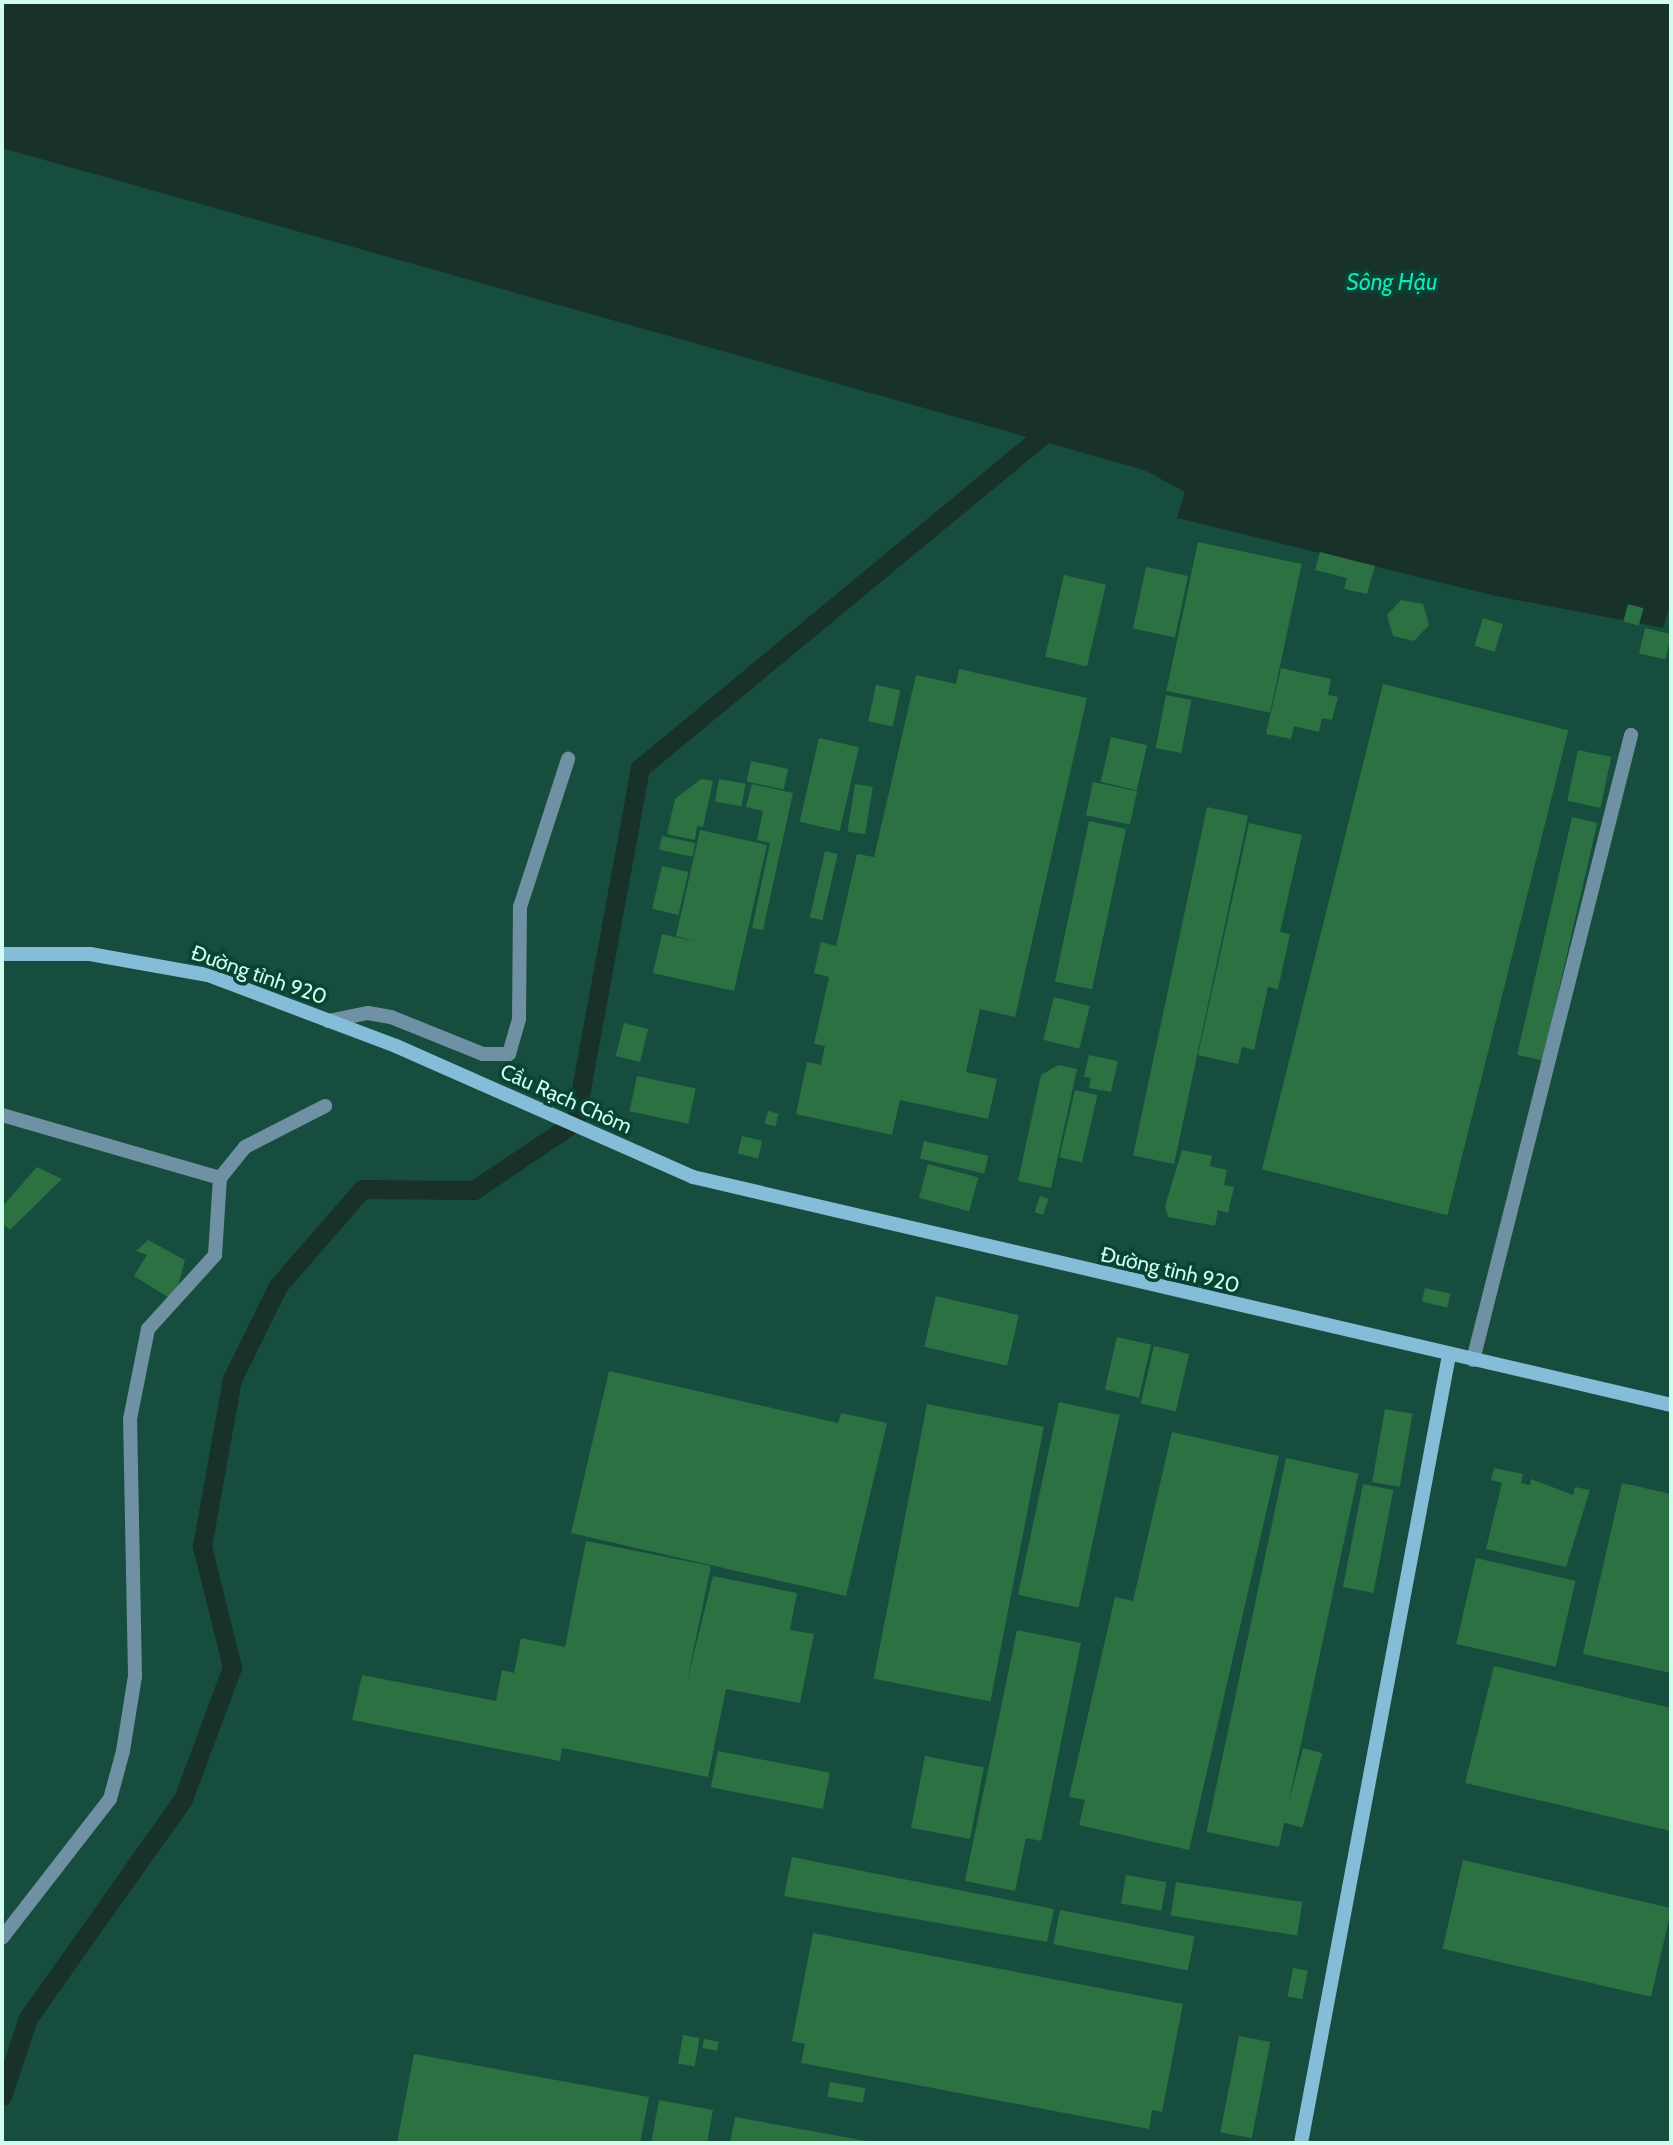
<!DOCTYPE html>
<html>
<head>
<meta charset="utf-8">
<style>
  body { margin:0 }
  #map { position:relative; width:1673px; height:2145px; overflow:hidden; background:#174d3e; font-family:Cabin,sans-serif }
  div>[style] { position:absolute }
  .water>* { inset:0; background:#183129 }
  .canal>* { height:19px; margin:-9.5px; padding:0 9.5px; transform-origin:9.5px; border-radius:9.5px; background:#183129 }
  .building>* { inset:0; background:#2b7142; transform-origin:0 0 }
  .street>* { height:14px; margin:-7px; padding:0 7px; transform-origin:7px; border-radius:7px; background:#6f91a3 }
  .secondary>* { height:14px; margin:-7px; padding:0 7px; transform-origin:7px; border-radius:7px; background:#85bdd9 }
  span { translate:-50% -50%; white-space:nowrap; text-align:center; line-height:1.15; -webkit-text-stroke:7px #084334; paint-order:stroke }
  .street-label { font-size:21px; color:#d0fded }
  .water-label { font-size:23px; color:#14e6b8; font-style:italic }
  .frame { position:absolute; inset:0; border:4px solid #d0fded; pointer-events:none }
</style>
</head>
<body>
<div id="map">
  <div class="water">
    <div style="clip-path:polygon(2px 2px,1671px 2px,1671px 602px,1663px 628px,1496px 596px,1177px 518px,1185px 492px,1144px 470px,2px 148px)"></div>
  </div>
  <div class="canal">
    <div style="left:2px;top:2096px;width:82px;rotate:-71.6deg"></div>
    <div style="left:28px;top:2018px;width:268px;rotate:-54.7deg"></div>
    <div style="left:183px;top:1799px;width:141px;rotate:-69.6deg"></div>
    <div style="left:232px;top:1667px;width:125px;rotate:-103.9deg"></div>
    <div style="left:202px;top:1546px;width:170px;rotate:-79.8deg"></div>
    <div style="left:232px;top:1379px;width:104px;rotate:-63.7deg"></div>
    <div style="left:278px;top:1286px;width:128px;rotate:-49.1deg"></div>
    <div style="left:362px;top:1189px;width:112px;rotate:0.5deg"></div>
    <div style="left:474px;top:1190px;width:122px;rotate:-34deg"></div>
    <div style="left:575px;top:1122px;width:360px;rotate:-79.6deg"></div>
    <div style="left:640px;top:768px;width:540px;rotate:-39.59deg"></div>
  </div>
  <div class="building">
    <div style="left:1198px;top:542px;width:106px;height:152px;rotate:12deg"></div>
    <div style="clip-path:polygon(1320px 552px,1375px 566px,1367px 594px,1344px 589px,1347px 578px,1315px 570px)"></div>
    <div style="left:1146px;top:567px;width:43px;height:63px;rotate:12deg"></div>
    <div style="left:1064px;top:575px;width:43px;height:84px;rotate:13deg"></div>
    <div style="clip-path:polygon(1401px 600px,1423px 604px,1429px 625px,1414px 641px,1393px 636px,1387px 615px)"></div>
    <div style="left:1628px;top:604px;width:16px;height:18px;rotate:15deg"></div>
    <div style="left:1483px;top:618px;width:21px;height:29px;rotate:17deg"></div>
    <div style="left:1645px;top:628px;width:27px;height:26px;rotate:13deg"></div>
    <div style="clip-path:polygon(1281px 668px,1331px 679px,1328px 695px,1338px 697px,1332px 720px,1322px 718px,1319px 732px,1294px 726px,1291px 739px,1266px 734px)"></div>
    <div style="clip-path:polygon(959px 669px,1087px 698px,1015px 1017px,980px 1009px,966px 1072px,997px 1079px,988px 1119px,900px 1100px,892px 1135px,796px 1114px,807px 1062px,821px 1065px,825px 1046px,814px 1044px,829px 977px,814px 973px,821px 942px,836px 946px,857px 854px,874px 857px,916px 675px,956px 684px)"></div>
    <div style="left:1383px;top:684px;width:191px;height:500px;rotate:14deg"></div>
    <div style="left:876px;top:685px;width:25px;height:37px;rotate:12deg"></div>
    <div style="left:1166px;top:695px;width:26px;height:54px;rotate:11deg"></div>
    <div style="left:1111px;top:737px;width:37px;height:46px;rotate:13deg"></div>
    <div style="left:819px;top:738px;width:41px;height:86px;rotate:13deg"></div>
    <div style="left:1578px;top:750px;width:34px;height:52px;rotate:12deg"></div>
    <div style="left:751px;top:761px;width:38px;height:21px;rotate:12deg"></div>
    <div style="clip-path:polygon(701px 779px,713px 781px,703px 827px,697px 826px,695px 840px,667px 834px,675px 799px)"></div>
    <div style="left:719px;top:779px;width:27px;height:23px;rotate:10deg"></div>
    <div style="left:1093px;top:782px;width:45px;height:34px;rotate:12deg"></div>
    <div style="clip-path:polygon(752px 784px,793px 793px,763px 930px,752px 928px,770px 843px,757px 840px,763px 811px,746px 807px)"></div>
    <div style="left:855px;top:784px;width:18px;height:48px;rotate:9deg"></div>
    <div style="left:1207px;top:807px;width:42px;height:356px;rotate:12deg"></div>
    <div style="left:1572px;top:817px;width:26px;height:244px;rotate:13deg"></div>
    <div style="left:1089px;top:821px;width:38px;height:164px;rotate:12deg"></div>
    <div style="clip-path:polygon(1249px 823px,1302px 835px,1280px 932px,1290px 934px,1278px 989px,1268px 987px,1254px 1050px,1242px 1047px,1238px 1064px,1198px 1055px)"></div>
    <div style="clip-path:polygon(700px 830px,767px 845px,734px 991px,653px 973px,662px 934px,697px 942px,676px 936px)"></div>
    <div style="left:662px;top:836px;width:34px;height:14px;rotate:12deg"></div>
    <div style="left:825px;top:851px;width:13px;height:68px;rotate:13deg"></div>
    <div style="left:662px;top:866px;width:27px;height:44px;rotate:13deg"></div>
    <div style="left:1054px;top:997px;width:37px;height:44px;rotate:14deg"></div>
    <div style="left:624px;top:1023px;width:25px;height:34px;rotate:14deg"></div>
    <div style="clip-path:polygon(1089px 1055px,1118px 1061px,1111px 1092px,1089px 1088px,1091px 1078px,1084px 1077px)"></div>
    <div style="clip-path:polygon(1058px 1065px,1077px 1069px,1051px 1188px,1018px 1181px,1041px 1075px)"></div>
    <div style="left:637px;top:1076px;width:60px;height:36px;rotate:12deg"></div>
    <div style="left:1075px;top:1090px;width:23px;height:69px;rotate:13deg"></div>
    <div style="left:768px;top:1111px;width:11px;height:13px;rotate:15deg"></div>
    <div style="left:742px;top:1136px;width:21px;height:18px;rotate:14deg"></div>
    <div style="left:924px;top:1141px;width:66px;height:18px;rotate:13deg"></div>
    <div style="clip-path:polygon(1182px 1150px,1212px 1156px,1210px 1166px,1227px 1170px,1224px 1185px,1234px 1187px,1228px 1213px,1218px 1210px,1215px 1226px,1168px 1217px,1165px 1206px)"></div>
    <div style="left:928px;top:1164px;width:52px;height:35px;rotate:15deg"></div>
    <div style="clip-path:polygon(37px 1167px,62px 1179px,10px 1230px,2px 1223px,2px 1207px)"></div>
    <div style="left:1040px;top:1196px;width:9px;height:17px;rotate:18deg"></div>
    <div style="clip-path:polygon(148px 1240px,185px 1260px,174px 1301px,134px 1276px,147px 1255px,136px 1251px)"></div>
    <div style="left:1425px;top:1288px;width:26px;height:14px;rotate:13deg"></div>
    <div style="left:936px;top:1296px;width:85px;height:52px;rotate:13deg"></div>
    <div style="left:1117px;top:1337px;width:35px;height:54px;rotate:13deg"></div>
    <div style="left:1154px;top:1346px;width:36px;height:59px;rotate:13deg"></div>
    <div style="clip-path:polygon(609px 1371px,838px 1423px,841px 1413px,887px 1423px,846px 1596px,571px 1533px)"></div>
    <div style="left:1059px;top:1402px;width:62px;height:197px;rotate:12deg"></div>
    <div style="left:927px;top:1404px;width:119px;height:280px;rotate:11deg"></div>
    <div style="left:1385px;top:1409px;width:28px;height:74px;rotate:10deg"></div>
    <div style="clip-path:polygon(1172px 1432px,1279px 1456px,1189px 1850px,1079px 1825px,1085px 1800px,1069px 1797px,1115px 1597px,1133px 1601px)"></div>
    <div style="left:1286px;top:1458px;width:74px;height:382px;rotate:12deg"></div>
    <div style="clip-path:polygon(1494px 1468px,1523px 1474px,1521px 1483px,1530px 1485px,1531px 1479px,1573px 1495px,1575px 1487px,1590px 1490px,1566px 1567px,1486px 1549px,1502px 1483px,1491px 1480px)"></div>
    <div style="clip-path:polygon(1622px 1483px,1671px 1494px,1671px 1673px,1583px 1654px)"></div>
    <div style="left:1363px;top:1484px;width:31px;height:105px;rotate:11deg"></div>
    <div style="clip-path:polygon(586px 1541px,711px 1566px,687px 1681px,713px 1576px,797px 1593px,790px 1630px,814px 1634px,800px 1703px,726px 1689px,708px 1777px,562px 1748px,560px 1761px,352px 1720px,362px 1675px,496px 1701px,502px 1670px,514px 1673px,521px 1638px,565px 1647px)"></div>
    <div style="left:1476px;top:1558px;width:102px;height:88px;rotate:13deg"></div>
    <div style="clip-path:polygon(1017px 1630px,1081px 1643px,1041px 1841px,1026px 1838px,1015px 1891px,965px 1881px)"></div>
    <div style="clip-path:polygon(1494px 1666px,1671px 1708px,1671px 1831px,1465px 1783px)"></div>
    <div style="left:1303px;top:1748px;width:20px;height:77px;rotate:15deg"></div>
    <div style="left:718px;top:1751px;width:114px;height:37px;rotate:11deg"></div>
    <div style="left:925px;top:1756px;width:60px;height:73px;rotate:11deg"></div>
    <div style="clip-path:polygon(792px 1857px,1054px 1909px,1047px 1942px,784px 1896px)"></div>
    <div style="left:1463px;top:1860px;width:214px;height:91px;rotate:13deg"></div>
    <div style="left:1126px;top:1875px;width:41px;height:29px;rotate:10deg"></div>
    <div style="left:1176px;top:1882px;width:128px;height:34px;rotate:9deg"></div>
    <div style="left:1060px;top:1910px;width:137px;height:35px;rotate:11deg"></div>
    <div style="clip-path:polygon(813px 1933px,1183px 2004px,1162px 2112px,1152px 2110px,1149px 2129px,801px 2063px,805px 2044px,792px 2041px)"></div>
    <div style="left:1293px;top:1968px;width:15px;height:29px;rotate:11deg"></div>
    <div style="left:683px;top:2035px;width:17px;height:29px;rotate:10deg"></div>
    <div style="left:1239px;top:2036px;width:32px;height:98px;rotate:11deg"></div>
    <div style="left:704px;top:2039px;width:15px;height:9px;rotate:11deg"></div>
    <div style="clip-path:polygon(414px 2054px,649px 2097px,640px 2143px,397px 2143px)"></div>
    <div style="left:830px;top:2082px;width:36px;height:15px;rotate:10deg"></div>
    <div style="clip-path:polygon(659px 2100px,713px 2110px,707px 2143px,651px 2143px)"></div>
    <div style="clip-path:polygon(735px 2117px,872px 2142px,872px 2143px,730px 2143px)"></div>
  </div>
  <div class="street">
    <div style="left:328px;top:1021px;width:41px;rotate:-11.3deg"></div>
    <div style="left:368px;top:1013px;width:23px;rotate:10deg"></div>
    <div style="left:391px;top:1017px;width:99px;rotate:21.9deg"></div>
    <div style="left:483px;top:1054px;width:26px"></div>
    <div style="left:509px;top:1054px;width:36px;rotate:-74deg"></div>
    <div style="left:519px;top:1019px;width:112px;rotate:-89.5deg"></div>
    <div style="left:520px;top:907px;width:156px;rotate:-72deg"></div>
    <div style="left:2px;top:1115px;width:227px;rotate:16.1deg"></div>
    <div style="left:1473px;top:1360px;width:645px;rotate:-75.81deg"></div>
    <div style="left:2px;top:1938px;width:176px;rotate:-52.2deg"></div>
    <div style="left:110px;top:1799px;width:50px;rotate:-74.8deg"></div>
    <div style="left:123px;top:1751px;width:76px;rotate:-80.9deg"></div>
    <div style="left:135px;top:1676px;width:257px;rotate:-91.1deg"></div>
    <div style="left:130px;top:1419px;width:92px;rotate:-78.7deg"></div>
    <div style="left:148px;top:1329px;width:100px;rotate:-47.8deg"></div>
    <div style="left:215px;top:1255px;width:77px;rotate:-86.3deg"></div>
    <div style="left:220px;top:1178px;width:40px;rotate:-51deg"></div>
    <div style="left:245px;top:1147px;width:90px;rotate:-27.1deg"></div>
  </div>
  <div class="secondary">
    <div style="left:2px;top:954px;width:88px"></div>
    <div style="left:90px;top:954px;width:120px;rotate:10.1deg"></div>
    <div style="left:208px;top:975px;width:201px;rotate:20.7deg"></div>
    <div style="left:396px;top:1046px;width:325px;rotate:23.8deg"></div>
    <div style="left:693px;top:1177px;width:1004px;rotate:13.12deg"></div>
    <div style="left:1301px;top:2143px;width:802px;rotate:-79.36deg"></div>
  </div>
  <div class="street-label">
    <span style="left:259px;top:975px;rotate:19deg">Đường tỉnh 920</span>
    <span style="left:566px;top:1099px;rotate:24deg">Cầu Rạch Chôm</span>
    <span style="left:1170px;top:1270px;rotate:13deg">Đường tỉnh 920</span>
  </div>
  <div class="water-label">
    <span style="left:1392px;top:282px">Sông Hậu</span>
  </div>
  <div class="frame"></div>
</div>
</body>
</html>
